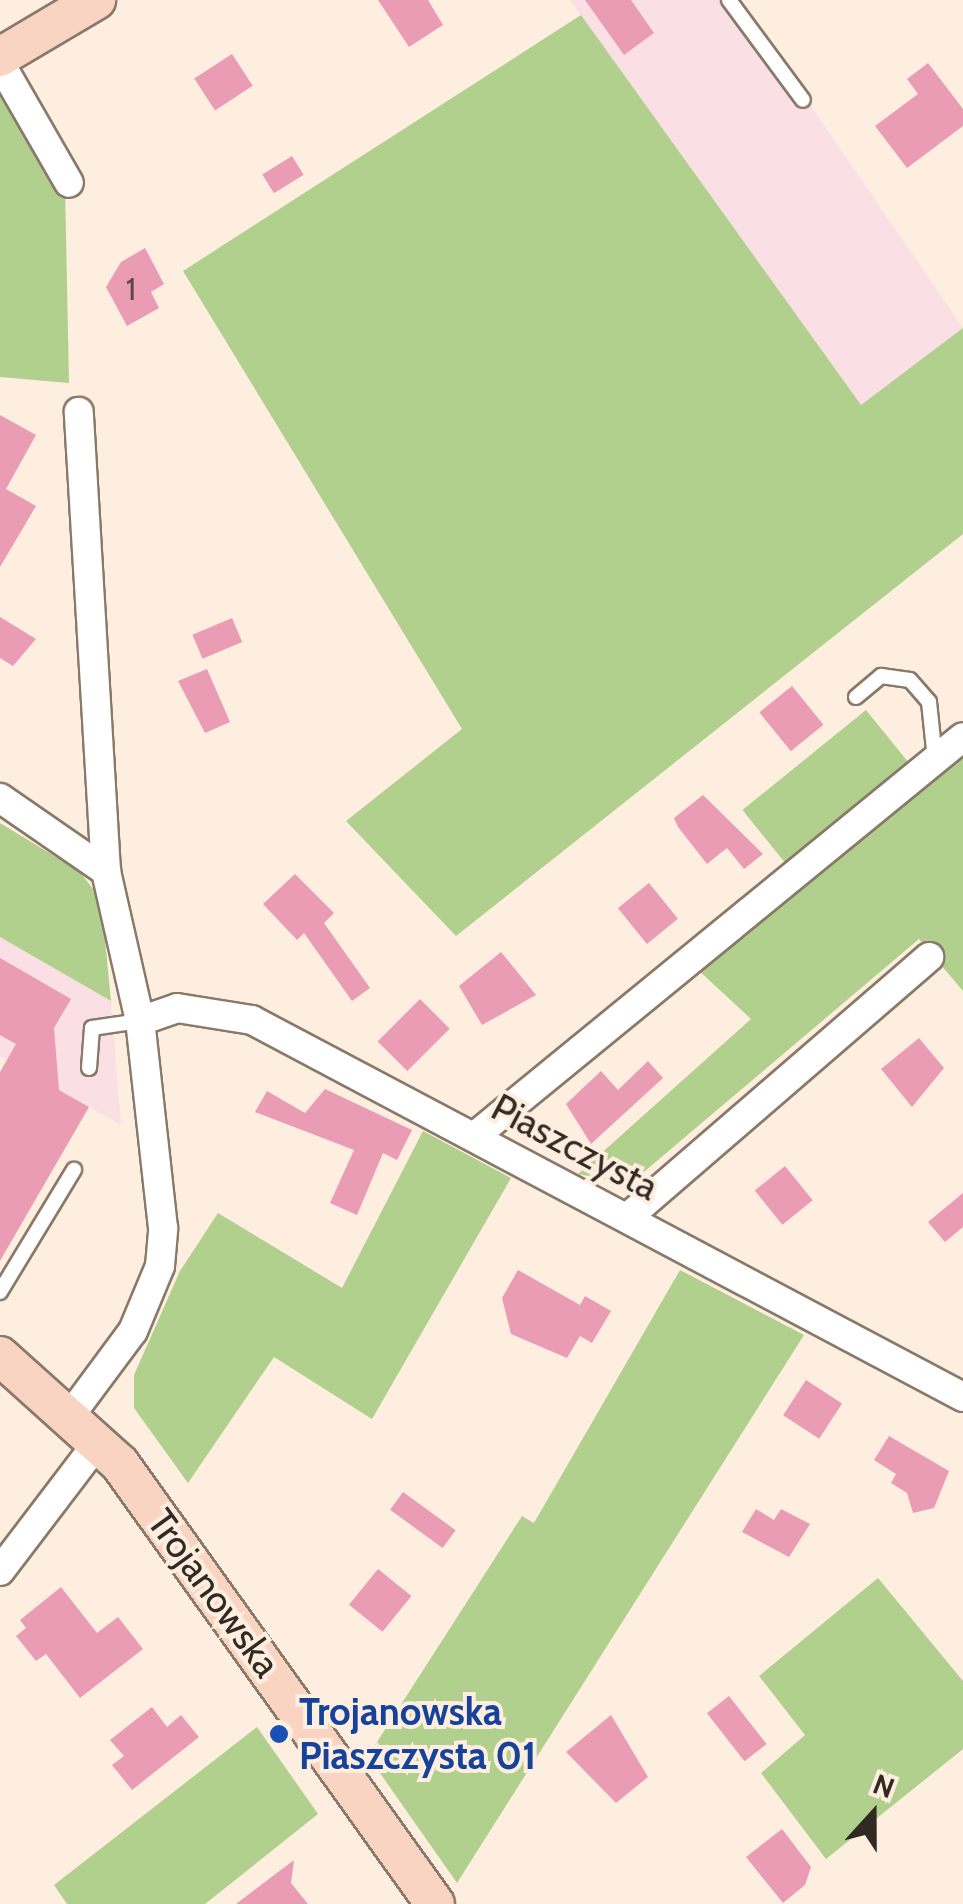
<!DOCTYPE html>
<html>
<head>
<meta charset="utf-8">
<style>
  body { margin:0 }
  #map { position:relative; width:963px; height:1904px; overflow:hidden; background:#fdeee0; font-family:Cabin,sans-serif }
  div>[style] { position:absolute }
  .commercial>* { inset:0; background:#fadfe4 }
  .green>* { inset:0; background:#b1d08e; transform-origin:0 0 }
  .building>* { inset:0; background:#ea9cb5; transform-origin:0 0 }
  .roads { filter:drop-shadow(2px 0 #897969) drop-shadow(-2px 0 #897969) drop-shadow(0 2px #897969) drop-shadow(0 -2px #897969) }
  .lane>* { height:14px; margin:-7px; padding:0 7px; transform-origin:7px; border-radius:7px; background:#fff }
  .street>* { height:28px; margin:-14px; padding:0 14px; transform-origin:14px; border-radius:14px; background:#fff }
  .secondary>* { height:38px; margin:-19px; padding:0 19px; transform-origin:19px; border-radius:19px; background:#f9d4c3 }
  .dots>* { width:28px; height:28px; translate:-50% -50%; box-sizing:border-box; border:5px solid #fdeee0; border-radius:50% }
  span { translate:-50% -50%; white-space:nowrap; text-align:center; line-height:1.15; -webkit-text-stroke:8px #fdeee0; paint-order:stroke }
  .number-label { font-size:32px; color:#5f4648 }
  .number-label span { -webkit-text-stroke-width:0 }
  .street-label { font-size:38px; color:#312a23 }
  .transit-label { font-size:38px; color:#164399; font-weight:700 }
  .left { translate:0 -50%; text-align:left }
  .north { position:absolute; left:823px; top:1764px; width:100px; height:100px; -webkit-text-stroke:8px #fdeee0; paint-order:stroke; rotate:21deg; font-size:28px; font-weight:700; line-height:40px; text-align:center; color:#312a23 }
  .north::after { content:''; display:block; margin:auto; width:35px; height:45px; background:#312a23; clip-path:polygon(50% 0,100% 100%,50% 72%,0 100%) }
</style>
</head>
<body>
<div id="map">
  <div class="commercial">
    <div style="clip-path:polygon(570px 0,738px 0,963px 328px,861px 405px)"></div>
    <div style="clip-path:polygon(0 937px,111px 1001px,121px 1125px,0 1056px)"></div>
  </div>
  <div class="green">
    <div style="clip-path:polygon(581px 15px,861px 405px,963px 328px,963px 534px,456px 936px,346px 821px,462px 729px,183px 271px)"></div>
    <div style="clip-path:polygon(0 94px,65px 186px,69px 383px,0 377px)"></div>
    <div style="left:866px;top:710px;width:77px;height:159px;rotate:51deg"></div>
    <div style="clip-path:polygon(963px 746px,963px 991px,919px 939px,645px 1171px,616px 1181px,578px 1174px,751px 1019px,696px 968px)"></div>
    <div style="clip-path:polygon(0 823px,79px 871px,101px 899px,111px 1001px,0 937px)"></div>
    <div style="clip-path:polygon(423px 1131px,511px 1178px,372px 1419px,274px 1357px,188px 1483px,134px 1408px,134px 1375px,180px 1271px,218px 1213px,342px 1288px)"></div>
    <div style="clip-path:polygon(680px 1270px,804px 1335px,457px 1883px,368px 1756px,522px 1516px,534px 1523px)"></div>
    <div style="clip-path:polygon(878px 1578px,963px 1681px,963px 1749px,826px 1859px,761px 1773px,805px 1735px,759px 1676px)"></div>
    <div style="clip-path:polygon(257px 1727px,318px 1814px,205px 1904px,67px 1904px,54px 1885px)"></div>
  </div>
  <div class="building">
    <div style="clip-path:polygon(378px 0,428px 0,443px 25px,409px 47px)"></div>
    <div style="clip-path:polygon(585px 0,631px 0,654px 33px,624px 55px)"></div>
    <div style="left:232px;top:54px;width:38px;height:45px;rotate:57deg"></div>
    <div style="clip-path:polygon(928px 63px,963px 109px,963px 126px,907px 168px,875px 126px,918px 94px,907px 79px)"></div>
    <div style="left:292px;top:156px;width:22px;height:35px;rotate:58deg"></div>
    <div style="clip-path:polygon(145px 248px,164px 284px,151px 292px,159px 308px,127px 326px,106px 287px,121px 262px)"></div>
    <div style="clip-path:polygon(0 415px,36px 435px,6px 489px,36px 506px,0 567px)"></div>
    <div style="clip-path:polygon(0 617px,36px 639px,13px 666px,0 658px)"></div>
    <div style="left:232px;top:618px;width:26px;height:43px;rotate:67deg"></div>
    <div style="clip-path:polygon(207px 669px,230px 722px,205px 733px,178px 681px)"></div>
    <div style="left:792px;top:686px;width:50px;height:42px;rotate:51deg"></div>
    <div style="clip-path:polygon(703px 795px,763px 854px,744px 869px,727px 848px,707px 864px,678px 827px,674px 818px)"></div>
    <div style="clip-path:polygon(295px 874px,334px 913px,324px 923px,370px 988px,352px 1001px,304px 933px,297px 940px,263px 904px)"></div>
    <div style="left:649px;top:883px;width:46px;height:40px;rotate:51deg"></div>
    <div style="clip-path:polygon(501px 952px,536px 995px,482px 1025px,459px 986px)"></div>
    <div style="clip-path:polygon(0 958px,71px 999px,54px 1028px,59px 1090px,89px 1107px,0 1261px,0 1072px,16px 1044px,0 1035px)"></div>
    <div style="left:420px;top:999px;width:42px;height:60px;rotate:45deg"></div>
    <div style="clip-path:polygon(919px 1038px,944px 1068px,912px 1107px,881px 1069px)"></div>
    <div style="clip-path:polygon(648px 1061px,663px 1078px,591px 1144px,566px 1104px,601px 1071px,618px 1090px)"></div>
    <div style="clip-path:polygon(325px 1089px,412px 1130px,397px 1160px,383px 1153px,357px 1215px,330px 1203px,354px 1150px,255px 1112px,267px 1091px,305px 1113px)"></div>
    <div style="left:785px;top:1166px;width:44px;height:39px;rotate:51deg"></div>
    <div style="clip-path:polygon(963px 1193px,963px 1227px,945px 1242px,928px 1222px)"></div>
    <div style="clip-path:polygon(518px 1270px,580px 1305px,585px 1296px,611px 1311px,592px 1343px,580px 1336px,567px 1358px,511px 1334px,502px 1298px)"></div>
    <div style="left:806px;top:1380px;width:43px;height:42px;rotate:33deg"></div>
    <div style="clip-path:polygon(889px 1436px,949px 1471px,934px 1508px,913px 1513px,907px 1493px,891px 1483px,896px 1474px,874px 1460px)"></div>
    <div style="left:403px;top:1492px;width:65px;height:22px;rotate:36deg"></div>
    <div style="clip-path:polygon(756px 1509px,774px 1520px,781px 1509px,810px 1524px,789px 1557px,742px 1532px)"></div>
    <div style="left:378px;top:1569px;width:43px;height:46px;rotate:39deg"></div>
    <div style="clip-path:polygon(61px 1587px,97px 1633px,118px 1617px,143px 1649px,80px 1698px,46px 1654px,36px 1661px,16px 1636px,26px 1628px,20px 1620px)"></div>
    <div style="left:729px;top:1696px;width:61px;height:28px;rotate:52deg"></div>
    <div style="clip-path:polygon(152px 1707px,167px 1727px,181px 1715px,199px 1737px,132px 1790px,112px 1765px,124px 1756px,110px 1740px)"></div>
    <div style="clip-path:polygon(611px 1715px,648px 1777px,616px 1803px,566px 1752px)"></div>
    <div style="clip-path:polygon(782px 1829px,811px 1867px,805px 1885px,783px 1903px,746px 1857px)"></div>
    <div style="clip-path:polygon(294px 1860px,291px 1883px,308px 1904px,236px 1904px)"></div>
  </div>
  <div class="roads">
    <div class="lane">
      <div style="left:729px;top:0;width:124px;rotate:53.5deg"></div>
      <div style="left:856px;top:697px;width:33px;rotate:-40deg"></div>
      <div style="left:881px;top:676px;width:29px;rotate:8deg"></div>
      <div style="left:910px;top:680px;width:29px;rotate:49deg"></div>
      <div style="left:929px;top:702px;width:57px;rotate:84deg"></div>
      <div style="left:89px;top:1068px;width:40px;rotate:-85.7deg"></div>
      <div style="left:92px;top:1028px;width:49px;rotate:-8.3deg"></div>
      <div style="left:0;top:1292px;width:143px;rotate:-58.8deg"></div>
    </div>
    <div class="street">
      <div style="left:0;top:63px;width:138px;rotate:60.1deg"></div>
      <div style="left:0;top:798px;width:129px;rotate:34.6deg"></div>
      <div style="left:140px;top:1021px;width:39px;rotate:-19deg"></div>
      <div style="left:177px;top:1008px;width:76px;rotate:9.1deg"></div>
      <div style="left:252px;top:1020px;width:805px;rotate:27.93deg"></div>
      <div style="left:475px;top:1136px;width:630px;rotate:-39.27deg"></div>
      <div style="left:628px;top:1217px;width:398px;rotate:-40.8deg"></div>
      <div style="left:72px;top:1413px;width:102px;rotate:-53.4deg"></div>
      <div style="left:133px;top:1331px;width:70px;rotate:-67.4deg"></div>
      <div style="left:160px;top:1266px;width:38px;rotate:-85deg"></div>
      <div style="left:163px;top:1228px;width:208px;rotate:-96.3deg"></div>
      <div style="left:140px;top:1021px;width:154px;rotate:-102.8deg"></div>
      <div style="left:106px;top:871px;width:460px;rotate:-93.4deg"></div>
      <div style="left:0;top:1571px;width:163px;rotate:-52.7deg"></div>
    </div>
    <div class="secondary">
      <div style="left:0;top:57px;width:112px;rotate:-30.7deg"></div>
      <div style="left:0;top:1356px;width:161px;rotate:42deg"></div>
      <div style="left:120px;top:1464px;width:541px;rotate:54.4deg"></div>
    </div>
  </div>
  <div class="dots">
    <div style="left:279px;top:1734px;background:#1a4fb4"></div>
  </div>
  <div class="number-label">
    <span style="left:131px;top:289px">1</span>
  </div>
  <div class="street-label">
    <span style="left:575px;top:1147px;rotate:28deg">Piaszczysta</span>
    <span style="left:214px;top:1593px;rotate:54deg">Trojanowska</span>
  </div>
  <div class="transit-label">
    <span class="left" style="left:299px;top:1734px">Trojanowska<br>Piaszczysta 01</span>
  </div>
  <div class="north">N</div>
</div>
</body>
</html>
